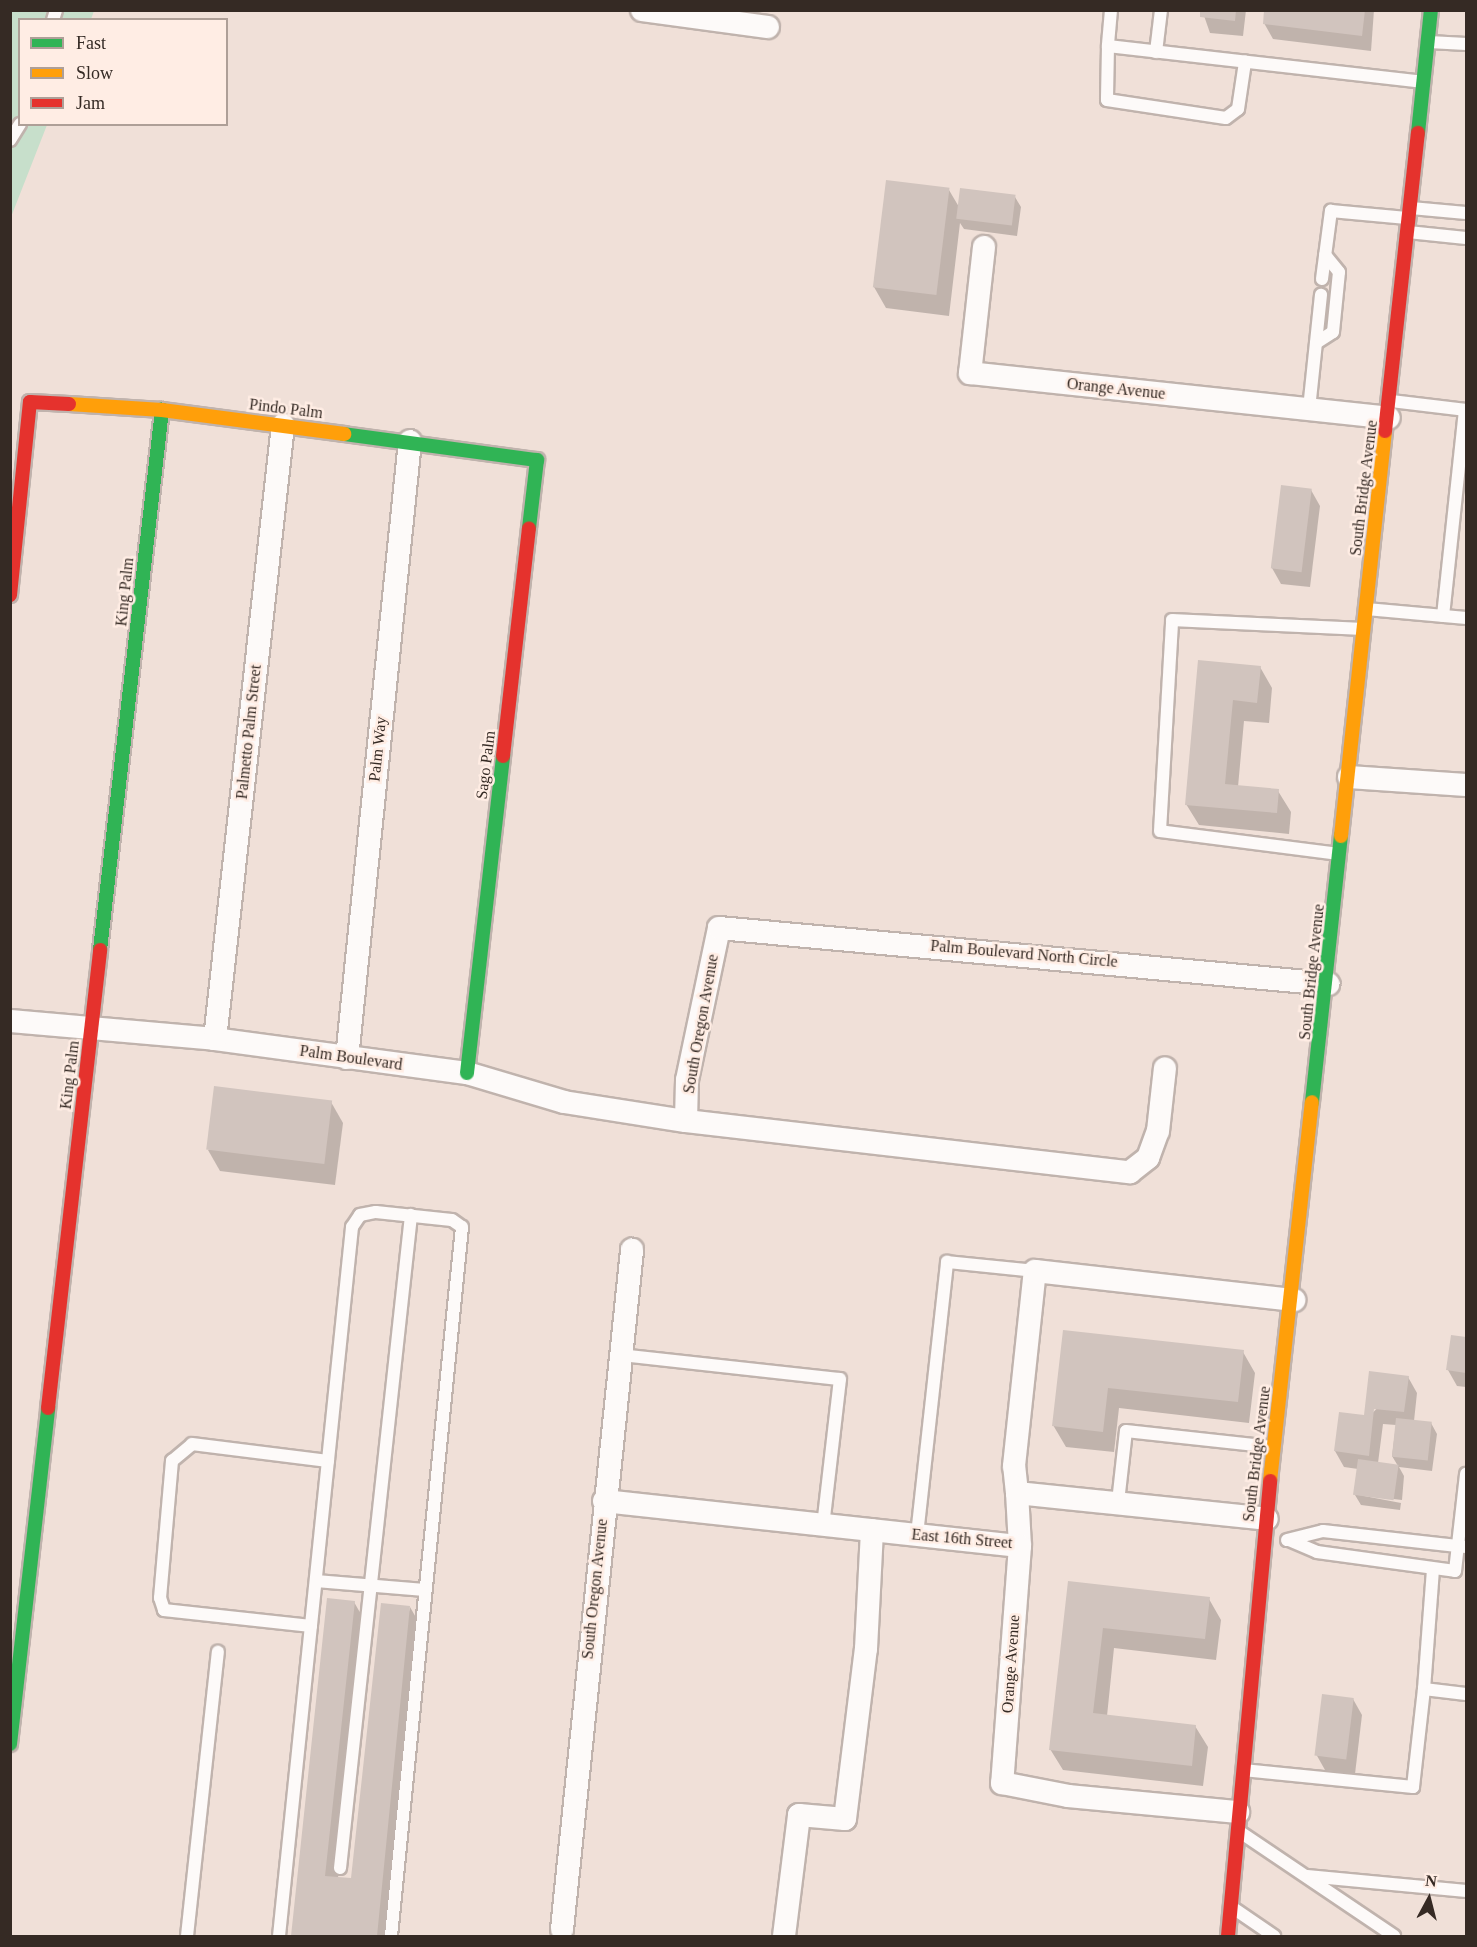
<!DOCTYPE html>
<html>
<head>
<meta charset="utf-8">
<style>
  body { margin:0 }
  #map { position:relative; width:1477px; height:1947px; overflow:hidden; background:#f0e0d8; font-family:"Times New Roman",serif }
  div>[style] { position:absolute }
  .green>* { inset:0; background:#c7dfcb }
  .shadow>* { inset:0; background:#0003 }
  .building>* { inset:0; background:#d1c4be; transform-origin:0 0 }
  .roads { filter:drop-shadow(2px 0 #c0b3ad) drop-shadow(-2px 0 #c0b3ad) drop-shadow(0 2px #c0b3ad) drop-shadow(0 -2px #c0b3ad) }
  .lane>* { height:12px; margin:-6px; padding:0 6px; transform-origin:6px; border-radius:6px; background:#fdfaf9 }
  .street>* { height:22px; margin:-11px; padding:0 11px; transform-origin:11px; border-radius:11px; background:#fdfaf9 }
  .fast>* { height:14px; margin:-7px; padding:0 7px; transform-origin:7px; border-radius:7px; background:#30b455 }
  .slow>* { height:14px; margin:-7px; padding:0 7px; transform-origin:7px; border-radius:7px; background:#ff9f0a }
  .jam>* { height:14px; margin:-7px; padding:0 7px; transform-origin:7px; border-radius:7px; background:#e5322d }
  span { translate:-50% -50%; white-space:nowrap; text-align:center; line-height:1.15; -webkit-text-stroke:5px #ffede4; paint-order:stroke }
  .street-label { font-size:16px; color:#352a24 }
  .frame { position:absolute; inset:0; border:12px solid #352a24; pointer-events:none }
  .legend { position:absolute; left:18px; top:18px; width:210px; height:108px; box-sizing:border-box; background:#ffede4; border:2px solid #ae9f97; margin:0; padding:8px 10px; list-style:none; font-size:18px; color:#352a24 }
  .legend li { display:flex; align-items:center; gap:12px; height:30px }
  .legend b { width:30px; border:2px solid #ae9f97 }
  .north { position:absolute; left:1399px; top:1869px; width:60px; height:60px; -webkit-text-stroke:4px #ffede4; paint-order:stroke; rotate:7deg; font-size:16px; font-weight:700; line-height:24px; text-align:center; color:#352a24 }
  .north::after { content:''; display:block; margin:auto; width:21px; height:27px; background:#352a24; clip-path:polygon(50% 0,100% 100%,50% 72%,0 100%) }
</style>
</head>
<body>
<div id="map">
  <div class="green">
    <div style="clip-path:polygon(11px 11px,94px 11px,91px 19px,20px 20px,20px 124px,47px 125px,11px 217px)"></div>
  </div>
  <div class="shadow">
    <div style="clip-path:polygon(1202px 10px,1246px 10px,1243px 36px,1210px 33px)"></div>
    <div style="clip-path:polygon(1266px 10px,1374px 10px,1371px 51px,1273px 39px,1264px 23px)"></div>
    <div style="clip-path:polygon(949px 190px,959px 207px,1015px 197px,1021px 207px,1017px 236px,964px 229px,960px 223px,949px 316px,886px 308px,874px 287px)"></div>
    <div style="clip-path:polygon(1311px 490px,1320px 506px,1310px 587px,1281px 584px,1272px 568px)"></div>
    <div style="clip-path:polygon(1200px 661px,1260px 667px,1272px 688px,1269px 723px,1244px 721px,1238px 787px,1278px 791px,1291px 812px,1289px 834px,1199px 825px,1186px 804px)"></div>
    <div style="clip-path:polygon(331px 1102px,343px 1123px,335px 1185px,220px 1171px,208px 1150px)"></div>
    <div style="clip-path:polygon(1064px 1331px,1243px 1352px,1255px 1373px,1249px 1423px,1119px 1408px,1114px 1452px,1066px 1447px,1053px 1425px)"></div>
    <div style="clip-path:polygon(1452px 1337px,1466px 1338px,1466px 1387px,1457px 1386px,1448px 1370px)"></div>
    <div style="clip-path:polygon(evenodd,1408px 1377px,1417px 1393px,1414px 1421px,1431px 1423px,1437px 1434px,1432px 1471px,1399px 1467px,1404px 1476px,1402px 1500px,1359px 1495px,1401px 1503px,1400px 1510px,1361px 1505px,1355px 1495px,1358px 1469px,1344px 1467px,1335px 1451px,1408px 1377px,1383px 1424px,1396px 1425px,1392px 1456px,1398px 1466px,1378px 1463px,1383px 1424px)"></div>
    <div style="clip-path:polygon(1069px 1583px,1209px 1599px,1221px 1620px,1216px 1660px,1114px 1648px,1107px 1716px,1195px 1726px,1208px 1747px,1203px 1786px,1063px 1770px,1050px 1749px)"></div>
    <div style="clip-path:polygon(329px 1599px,354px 1602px,366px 1623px,338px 1878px,352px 1880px,410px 1607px,422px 1628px,390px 1936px,292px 1936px)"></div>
    <div style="clip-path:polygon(1353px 1699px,1362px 1715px,1355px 1774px,1325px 1770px,1316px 1754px)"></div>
  </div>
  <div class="building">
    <div style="clip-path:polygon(1200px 10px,1236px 10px,1235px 21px,1200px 17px)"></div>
    <div style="clip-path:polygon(1264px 10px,1365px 10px,1362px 36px,1263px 24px)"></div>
    <div style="left:886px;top:180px;width:64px;height:108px;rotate:7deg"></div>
    <div style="left:960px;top:188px;width:56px;height:31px;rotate:7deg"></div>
    <div style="left:1281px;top:485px;width:31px;height:84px;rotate:7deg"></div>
    <div style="clip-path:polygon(1198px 660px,1261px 666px,1257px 703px,1233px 700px,1225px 784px,1279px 789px,1277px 813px,1185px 805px)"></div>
    <div style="left:214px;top:1086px;width:119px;height:64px;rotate:7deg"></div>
    <div style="clip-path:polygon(1063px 1330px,1244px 1350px,1238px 1402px,1108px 1388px,1103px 1432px,1052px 1426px)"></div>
    <div style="clip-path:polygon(1451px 1335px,1466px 1337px,1466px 1373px,1446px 1370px)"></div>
    <div style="clip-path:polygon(1369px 1371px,1409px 1376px,1404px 1412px,1374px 1409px,1369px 1456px,1334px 1451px,1339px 1412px,1364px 1415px)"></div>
    <div style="left:1396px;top:1418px;width:36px;height:39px;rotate:6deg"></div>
    <div style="left:1358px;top:1459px;width:41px;height:36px;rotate:8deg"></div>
    <div style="clip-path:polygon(1068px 1581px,1210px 1597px,1205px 1639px,1103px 1628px,1093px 1713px,1196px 1725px,1192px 1766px,1049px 1750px)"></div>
    <div style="clip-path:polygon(327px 1598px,355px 1601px,325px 1876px,351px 1878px,381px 1603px,410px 1606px,377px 1936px,291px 1936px)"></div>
    <div style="left:1322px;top:1694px;width:32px;height:62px;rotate:7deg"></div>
  </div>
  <div class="roads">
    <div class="lane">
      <div style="left:1111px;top:10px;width:36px;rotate:95deg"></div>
      <div style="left:1108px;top:46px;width:316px;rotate:6.5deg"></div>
      <div style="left:53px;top:20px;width:10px;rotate:-73deg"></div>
      <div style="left:1429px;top:42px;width:37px;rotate:3deg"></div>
      <div style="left:1108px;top:46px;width:54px;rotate:91.1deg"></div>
      <div style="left:1107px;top:100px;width:120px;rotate:8.6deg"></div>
      <div style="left:1226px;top:118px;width:15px;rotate:-37deg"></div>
      <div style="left:1238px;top:109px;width:48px;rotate:-81.5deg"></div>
      <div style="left:1156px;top:52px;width:42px;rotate:-83.2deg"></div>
      <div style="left:10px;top:140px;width:19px;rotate:-58deg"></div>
      <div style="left:1411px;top:208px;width:55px;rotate:5.2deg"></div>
      <div style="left:1408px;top:232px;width:58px;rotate:5.9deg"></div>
      <div style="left:1322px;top:279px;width:69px;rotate:-82.5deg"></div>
      <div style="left:1331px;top:211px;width:76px;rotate:5.3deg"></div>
      <div style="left:1316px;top:343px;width:20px;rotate:-33deg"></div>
      <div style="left:1333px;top:332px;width:60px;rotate:-84.3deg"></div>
      <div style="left:1339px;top:272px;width:22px;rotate:-129deg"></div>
      <div style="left:1391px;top:401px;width:76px;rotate:6.8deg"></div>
      <div style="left:1309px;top:409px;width:115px;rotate:-84deg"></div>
      <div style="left:1367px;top:609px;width:99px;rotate:5.2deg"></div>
      <div style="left:1443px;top:616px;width:207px;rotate:-83.9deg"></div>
      <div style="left:1339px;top:854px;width:180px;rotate:-172.7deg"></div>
      <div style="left:1160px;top:831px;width:211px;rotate:-86.7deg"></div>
      <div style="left:1172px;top:620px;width:191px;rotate:2.7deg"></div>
      <div style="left:621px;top:1355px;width:220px;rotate:6.3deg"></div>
      <div style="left:840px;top:1379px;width:148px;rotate:96.6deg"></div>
      <div style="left:1118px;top:1502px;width:71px;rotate:-83.6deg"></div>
      <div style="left:1126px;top:1431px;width:149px;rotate:6.2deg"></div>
      <div style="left:917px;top:1535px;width:275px;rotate:-83.7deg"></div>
      <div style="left:947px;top:1262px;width:88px;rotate:5.8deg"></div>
      <div style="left:1287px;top:1540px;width:37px;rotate:-14deg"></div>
      <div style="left:1323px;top:1531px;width:144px;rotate:6.4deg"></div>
      <div style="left:1289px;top:1540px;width:30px;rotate:23deg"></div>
      <div style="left:1317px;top:1552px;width:139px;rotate:7.8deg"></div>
      <div style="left:1455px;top:1571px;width:98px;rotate:-83.5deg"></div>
      <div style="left:316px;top:1581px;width:109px;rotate:4.7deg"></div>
      <div style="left:311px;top:1626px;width:148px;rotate:-173.8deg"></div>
      <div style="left:164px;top:1610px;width:13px;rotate:-108deg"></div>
      <div style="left:160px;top:1598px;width:138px;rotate:-85deg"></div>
      <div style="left:172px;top:1461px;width:26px;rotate:-40deg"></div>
      <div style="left:192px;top:1444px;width:137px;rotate:7.1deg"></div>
      <div style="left:1424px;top:1689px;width:119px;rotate:-85.7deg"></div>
      <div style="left:1243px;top:1770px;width:171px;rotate:5.7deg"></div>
      <div style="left:1413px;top:1787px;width:99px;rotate:-83.6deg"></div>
      <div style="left:1424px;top:1689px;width:42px;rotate:6.8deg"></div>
      <div style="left:1240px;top:1832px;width:186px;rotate:34deg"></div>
      <div style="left:340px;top:1868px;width:657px;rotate:-83.79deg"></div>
      <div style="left:1307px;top:1876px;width:160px;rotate:5.4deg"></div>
      <div style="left:1233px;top:1908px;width:50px;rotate:34.3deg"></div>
      <div style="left:187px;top:1936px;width:286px;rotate:-83.8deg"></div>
      <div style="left:279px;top:1936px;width:713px;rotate:-84.12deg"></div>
      <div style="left:352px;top:1227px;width:14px;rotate:-56deg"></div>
      <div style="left:360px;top:1215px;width:16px;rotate:-11deg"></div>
      <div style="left:376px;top:1212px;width:76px;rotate:6deg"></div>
      <div style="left:452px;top:1220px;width:12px;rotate:35deg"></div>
      <div style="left:462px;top:1227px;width:713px;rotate:95.72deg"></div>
    </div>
    <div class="street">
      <div style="left:642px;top:10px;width:127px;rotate:7.7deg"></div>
      <div style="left:984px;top:247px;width:127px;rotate:96.3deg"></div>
      <div style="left:970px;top:373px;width:421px;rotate:6.1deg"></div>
      <div style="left:1349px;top:777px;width:117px;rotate:3.9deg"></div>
      <div style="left:10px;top:1021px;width:206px;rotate:5deg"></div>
      <div style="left:215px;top:1039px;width:254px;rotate:7.7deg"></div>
      <div style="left:467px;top:1073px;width:101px;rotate:16.6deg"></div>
      <div style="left:564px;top:1102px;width:123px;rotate:8.9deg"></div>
      <div style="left:686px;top:1121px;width:447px;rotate:6.6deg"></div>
      <div style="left:1130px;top:1172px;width:23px;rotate:-38deg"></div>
      <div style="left:1148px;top:1158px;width:29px;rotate:-70deg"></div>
      <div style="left:1158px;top:1131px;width:63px;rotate:-83.7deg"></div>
      <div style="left:215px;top:1039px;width:618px;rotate:-83.68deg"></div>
      <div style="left:347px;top:1058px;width:620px;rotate:-84.17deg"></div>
      <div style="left:686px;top:1121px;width:41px;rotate:-88.6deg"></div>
      <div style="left:687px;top:1080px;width:155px;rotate:-78.1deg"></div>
      <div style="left:719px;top:928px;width:612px;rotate:5.25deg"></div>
      <div style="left:1017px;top:1493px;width:27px;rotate:-96deg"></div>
      <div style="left:1014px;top:1466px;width:196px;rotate:-83.9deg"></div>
      <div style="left:1035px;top:1271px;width:261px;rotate:6.4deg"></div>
      <div style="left:604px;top:1501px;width:418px;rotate:6.2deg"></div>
      <div style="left:1020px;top:1546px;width:53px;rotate:-93.2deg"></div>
      <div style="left:1017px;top:1493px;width:251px;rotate:5.9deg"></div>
      <div style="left:1020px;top:1546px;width:238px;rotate:94.3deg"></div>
      <div style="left:1002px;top:1783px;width:67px;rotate:11.1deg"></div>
      <div style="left:1068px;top:1796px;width:171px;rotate:5.4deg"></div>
      <div style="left:562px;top:1929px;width:683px;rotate:-84.11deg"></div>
      <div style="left:784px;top:1936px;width:122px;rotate:-82.9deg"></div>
      <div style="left:799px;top:1815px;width:46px;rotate:5deg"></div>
      <div style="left:845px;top:1819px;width:171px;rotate:-83deg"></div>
      <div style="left:866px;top:1649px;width:119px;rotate:-87.1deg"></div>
    </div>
    <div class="fast">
      <div style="left:1418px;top:133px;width:124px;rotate:-84deg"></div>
      <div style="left:344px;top:434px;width:195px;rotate:7.7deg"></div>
      <div style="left:537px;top:460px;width:68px;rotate:96.7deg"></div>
      <div style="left:100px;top:950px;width:544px;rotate:-83.45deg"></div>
      <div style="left:467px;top:1073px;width:319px;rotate:-83.5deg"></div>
      <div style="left:1312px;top:1102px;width:268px;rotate:-83.8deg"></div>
      <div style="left:10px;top:1744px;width:338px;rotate:-83.5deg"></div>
    </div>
    <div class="slow">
      <div style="left:69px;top:404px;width:93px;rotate:3.7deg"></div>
      <div style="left:162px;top:410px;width:184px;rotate:7.5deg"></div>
      <div style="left:1341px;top:836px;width:407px;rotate:-83.8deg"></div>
      <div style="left:1270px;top:1481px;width:381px;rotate:-83.7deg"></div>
    </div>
    <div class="jam">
      <div style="left:1385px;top:431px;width:300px;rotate:-83.7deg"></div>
      <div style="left:10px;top:595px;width:194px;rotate:-84.1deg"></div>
      <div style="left:30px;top:402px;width:39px;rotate:3deg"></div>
      <div style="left:503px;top:756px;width:229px;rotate:-83.5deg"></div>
      <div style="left:48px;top:1408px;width:461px;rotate:-83.5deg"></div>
      <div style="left:1228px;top:1936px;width:457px;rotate:-84.7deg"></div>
    </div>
  </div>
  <div class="street-label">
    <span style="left:1116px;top:389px;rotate:6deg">Orange Avenue</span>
    <span style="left:286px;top:409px;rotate:7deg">Pindo Palm</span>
    <span style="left:1364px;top:488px;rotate:-83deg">South Bridge Avenue</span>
    <span style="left:125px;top:592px;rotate:-84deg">King Palm</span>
    <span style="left:249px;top:732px;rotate:-84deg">Palmetto Palm Street</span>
    <span style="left:378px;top:749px;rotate:-84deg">Palm Way</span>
    <span style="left:486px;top:765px;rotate:-83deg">Sago Palm</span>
    <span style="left:1024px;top:954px;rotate:5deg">Palm Boulevard North Circle</span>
    <span style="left:1312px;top:972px;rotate:-84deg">South Bridge Avenue</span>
    <span style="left:701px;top:1024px;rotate:-80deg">South Oregon Avenue</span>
    <span style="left:351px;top:1058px;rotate:8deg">Palm Boulevard</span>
    <span style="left:70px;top:1075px;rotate:-83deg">King Palm</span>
    <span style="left:1257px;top:1454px;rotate:-83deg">South Bridge Avenue</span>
    <span style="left:962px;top:1539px;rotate:5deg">East 16th Street</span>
    <span style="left:595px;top:1589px;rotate:-84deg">South Oregon Avenue</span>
    <span style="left:1011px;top:1664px;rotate:-86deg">Orange Avenue</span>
  </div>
  <div class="frame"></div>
  <ul class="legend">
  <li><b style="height:8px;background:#30b455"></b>Fast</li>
  <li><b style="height:8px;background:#ff9f0a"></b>Slow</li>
  <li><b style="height:8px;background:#e5322d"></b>Jam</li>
  </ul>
  <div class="north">N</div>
</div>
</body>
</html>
